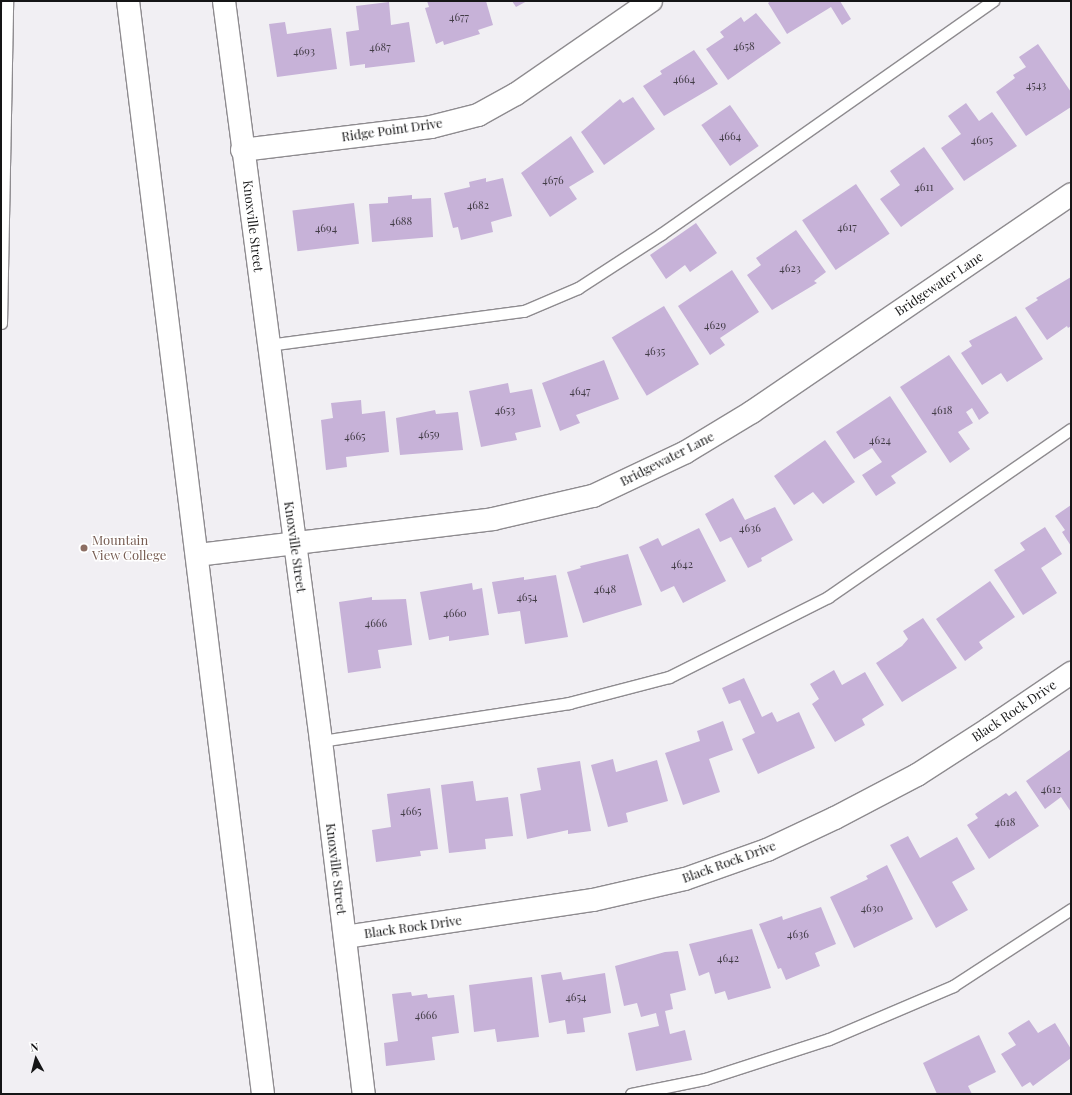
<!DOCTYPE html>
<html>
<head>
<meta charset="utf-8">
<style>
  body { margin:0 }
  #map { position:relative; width:1072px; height:1095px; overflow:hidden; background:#f1eff3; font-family:"Playfair Display",serif }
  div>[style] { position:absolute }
  .building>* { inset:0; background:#c7b2d8; transform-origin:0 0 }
  .roads { filter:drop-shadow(1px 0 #8e8b8f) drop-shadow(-1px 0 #8e8b8f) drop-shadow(0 1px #8e8b8f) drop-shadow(0 -1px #8e8b8f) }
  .service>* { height:11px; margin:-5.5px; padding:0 5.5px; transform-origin:5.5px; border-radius:5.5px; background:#fff }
  .minor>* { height:22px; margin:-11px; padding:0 11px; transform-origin:11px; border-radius:11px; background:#fff }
  .tertiary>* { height:22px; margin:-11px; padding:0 11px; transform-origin:11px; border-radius:11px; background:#fff }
  .dots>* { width:11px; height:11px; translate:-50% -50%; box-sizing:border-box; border:2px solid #fff; border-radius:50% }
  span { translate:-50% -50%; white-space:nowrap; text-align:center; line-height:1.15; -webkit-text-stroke:3px #fff; paint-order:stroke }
  .number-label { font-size:11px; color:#423c46 }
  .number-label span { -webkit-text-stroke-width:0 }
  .street-label { font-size:13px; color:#151516 }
  .education-label { font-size:13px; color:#785e54 }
  .left { translate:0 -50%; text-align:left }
  .frame { position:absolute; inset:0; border:2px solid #151516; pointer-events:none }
  .north { position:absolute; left:16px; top:1039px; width:40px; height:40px; -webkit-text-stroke:3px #fff; paint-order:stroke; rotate:353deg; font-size:11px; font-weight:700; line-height:16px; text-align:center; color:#151516 }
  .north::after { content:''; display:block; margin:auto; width:14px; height:18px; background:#151516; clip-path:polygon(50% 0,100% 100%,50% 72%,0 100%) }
</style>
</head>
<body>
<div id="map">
  <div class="building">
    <div style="clip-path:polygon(427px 1px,486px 1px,493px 25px,478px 30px,480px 34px,444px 45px,443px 41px,436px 44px,425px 8px,429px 7px)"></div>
    <div style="clip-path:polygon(512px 1px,527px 1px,516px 7px)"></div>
    <div style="clip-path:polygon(771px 1px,840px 1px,851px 19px,842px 25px,831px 7px,787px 34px,768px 3px)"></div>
    <div style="clip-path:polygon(389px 2px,391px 25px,409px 22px,415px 62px,365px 68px,365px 64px,350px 66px,346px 32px,359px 30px,356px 6px)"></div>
    <div style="clip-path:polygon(756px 13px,781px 43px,728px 80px,706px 49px,724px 37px,720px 32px,741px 17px,744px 22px)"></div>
    <div style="clip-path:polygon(285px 22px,287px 34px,331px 28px,337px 69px,277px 77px,269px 24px)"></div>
    <div style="clip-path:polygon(1038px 44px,1071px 92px,1071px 107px,1026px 136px,996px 92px,1015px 78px,1013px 75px,1026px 67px,1019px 57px)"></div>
    <div style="clip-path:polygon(694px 50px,718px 84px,664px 116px,643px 86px,662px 74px,660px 71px)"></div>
    <div style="clip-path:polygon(633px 97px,655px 129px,604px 165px,581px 132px,620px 99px,623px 103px)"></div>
    <div style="clip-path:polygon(966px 103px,979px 121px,992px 112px,1017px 146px,964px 181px,941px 148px,961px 134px,948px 116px)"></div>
    <div style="left:730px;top:105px;width:50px;height:35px;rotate:55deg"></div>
    <div style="clip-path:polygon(571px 136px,594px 172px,569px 187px,577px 199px,550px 217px,521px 173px)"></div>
    <div style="clip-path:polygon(924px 147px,954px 189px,901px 227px,880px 199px,900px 185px,890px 171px)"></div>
    <div style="clip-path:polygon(486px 178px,486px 182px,503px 178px,512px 216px,491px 222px,493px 232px,461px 240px,458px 227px,453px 228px,444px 193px,470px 187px,469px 182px)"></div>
    <div style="left:856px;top:184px;width:60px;height:65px;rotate:56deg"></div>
    <div style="clip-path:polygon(412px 195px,412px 199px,431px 198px,433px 237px,372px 242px,369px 204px,388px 203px,388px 197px)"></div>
    <div style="left:354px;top:203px;width:41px;height:62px;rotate:83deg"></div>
    <div style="clip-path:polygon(696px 223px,717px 253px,690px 272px,685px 265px,666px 279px,650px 255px)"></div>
    <div style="clip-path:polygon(796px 230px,826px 272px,814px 281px,817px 283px,772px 310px,747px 275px,761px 265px,756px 258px)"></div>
    <div style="clip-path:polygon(732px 270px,759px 312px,720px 338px,725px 345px,710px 355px,678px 306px)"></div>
    <div style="clip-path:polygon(1071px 277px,1071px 326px,1068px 328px,1067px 326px,1047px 340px,1025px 308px,1038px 300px,1036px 298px)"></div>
    <div style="left:664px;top:306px;width:68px;height:61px;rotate:59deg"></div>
    <div style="clip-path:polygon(1016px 316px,1043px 359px,1007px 382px,1001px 373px,982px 385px,961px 353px,972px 346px,969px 341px)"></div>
    <div style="clip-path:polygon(949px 355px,989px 413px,979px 420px,972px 408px,966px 412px,973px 423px,958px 432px,970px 449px,950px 463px,900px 387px)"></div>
    <div style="clip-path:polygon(604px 360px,619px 399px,576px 415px,580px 423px,560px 431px,542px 383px)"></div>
    <div style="clip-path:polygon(508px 383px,510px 393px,532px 389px,541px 427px,515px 433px,517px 440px,481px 447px,469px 391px)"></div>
    <div style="clip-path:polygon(890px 396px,927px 452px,891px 476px,896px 483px,876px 496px,862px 475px,882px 462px,872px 448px,854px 459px,836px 432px)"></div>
    <div style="clip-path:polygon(361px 400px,362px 414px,385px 411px,389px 452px,346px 457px,347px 467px,326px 470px,321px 420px,333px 418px,331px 403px)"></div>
    <div style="clip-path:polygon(435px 410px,436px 414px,458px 412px,463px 450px,400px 455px,396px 418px)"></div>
    <div style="clip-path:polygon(825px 440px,855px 482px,823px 504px,813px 492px,794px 505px,774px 476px)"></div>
    <div style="clip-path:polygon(733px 498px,745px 520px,775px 507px,793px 540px,761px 558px,762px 561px,748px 568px,731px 537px,720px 542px,705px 514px)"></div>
    <div style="clip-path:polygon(1071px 505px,1071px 546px,1062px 532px,1065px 530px,1055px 516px)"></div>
    <div style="clip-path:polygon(1045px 527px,1062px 554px,1041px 568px,1057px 593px,1023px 615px,994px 570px,1025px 550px,1020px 543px)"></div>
    <div style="clip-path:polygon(699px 528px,726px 581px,683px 603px,674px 586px,661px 592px,639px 547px,658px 538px,662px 546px)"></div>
    <div style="clip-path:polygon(628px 554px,642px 605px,583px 623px,567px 572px,581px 568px,580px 566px)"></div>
    <div style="clip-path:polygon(556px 575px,568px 637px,525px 644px,520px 611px,498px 614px,492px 582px,524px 577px,524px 580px)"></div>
    <div style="clip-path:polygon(990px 581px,1015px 617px,979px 642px,983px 648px,965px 661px,936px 619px)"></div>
    <div style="clip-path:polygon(472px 583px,473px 590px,482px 588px,489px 635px,449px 641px,449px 636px,429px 640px,420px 592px)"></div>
    <div style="clip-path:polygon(372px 597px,372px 600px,406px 599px,412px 645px,378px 650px,381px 668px,348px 673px,339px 602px)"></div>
    <div style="clip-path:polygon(923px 618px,957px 668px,902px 702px,876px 663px,902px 646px,908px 639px,903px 631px)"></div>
    <div style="clip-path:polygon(834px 670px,842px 685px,865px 672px,884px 705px,862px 719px,865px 725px,835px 742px,812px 704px,819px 699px,810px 684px)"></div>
    <div style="clip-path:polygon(744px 678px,762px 717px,772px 712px,777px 722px,799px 712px,815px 748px,758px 774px,742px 739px,755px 733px,740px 700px,729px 704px,722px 688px)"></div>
    <div style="clip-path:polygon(723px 721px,733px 750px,709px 759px,720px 792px,683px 805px,665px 753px,700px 741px,697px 731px)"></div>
    <div style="clip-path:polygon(1071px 749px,1071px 812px,1061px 797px,1045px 809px,1026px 781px)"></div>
    <div style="clip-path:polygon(613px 759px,616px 772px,657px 760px,668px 801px,626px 813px,628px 822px,608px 827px,591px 765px)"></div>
    <div style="clip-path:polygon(580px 761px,591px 831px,568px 834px,568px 830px,527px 839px,520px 794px,541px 790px,537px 768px)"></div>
    <div style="clip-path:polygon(473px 781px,476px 801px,508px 797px,513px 836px,485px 839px,486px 849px,449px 853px,441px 785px)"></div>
    <div style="clip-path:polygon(430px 788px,438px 849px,420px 851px,421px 856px,376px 862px,372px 830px,391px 827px,387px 794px)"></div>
    <div style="clip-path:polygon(1016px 791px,1039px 826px,989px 859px,967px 825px,978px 818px,975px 814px,1006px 793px,1009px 796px)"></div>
    <div style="clip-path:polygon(908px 836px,920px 858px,957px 837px,975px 869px,952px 882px,968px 910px,936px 928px,890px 845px)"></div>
    <div style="clip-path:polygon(887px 865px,913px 919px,854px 948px,830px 897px,868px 879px,866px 876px)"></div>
    <div style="clip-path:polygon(821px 907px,836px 944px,815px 953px,820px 966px,786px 980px,781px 968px,778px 969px,759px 924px,782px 916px,783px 920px)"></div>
    <div style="clip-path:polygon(752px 929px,771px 988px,728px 1000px,725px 991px,715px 994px,709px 972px,699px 976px,689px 944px)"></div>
    <div style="clip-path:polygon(678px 951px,686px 990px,670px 994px,673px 1009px,665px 1011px,670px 1034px,685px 1030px,692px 1060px,636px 1071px,628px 1033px,659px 1026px,656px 1013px,641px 1017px,637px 1003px,624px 1006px,615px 966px,665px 952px)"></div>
    <div style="clip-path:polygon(561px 972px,563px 980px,605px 973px,611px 1013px,583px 1018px,585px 1032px,567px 1034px,565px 1020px,549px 1023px,541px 975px)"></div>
    <div style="clip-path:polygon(532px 977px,539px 1037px,497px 1042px,495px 1029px,474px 1032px,469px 985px)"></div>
    <div style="clip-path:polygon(411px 992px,412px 996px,427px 994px,428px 998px,454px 995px,459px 1033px,432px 1037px,435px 1060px,386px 1066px,384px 1043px,398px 1041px,392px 994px)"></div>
    <div style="clip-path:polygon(1029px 1020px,1038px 1033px,1055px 1023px,1071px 1049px,1071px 1058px,1033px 1086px,1030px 1082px,1022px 1087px,1001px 1054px,1016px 1045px,1008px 1033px)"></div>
    <div style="clip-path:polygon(979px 1035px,996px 1072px,968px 1086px,972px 1094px,937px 1094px,923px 1063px)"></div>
  </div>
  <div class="roads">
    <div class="service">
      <div style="left:1px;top:323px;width:322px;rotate:-88.9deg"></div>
      <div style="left:268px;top:345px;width:258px;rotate:-7.6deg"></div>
      <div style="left:524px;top:311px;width:59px;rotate:-23.1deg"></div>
      <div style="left:578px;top:288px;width:99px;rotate:-33deg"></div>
      <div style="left:661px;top:234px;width:406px;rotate:-35.1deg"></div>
      <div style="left:321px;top:741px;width:251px;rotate:-8.7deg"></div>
      <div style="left:569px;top:703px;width:103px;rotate:-14.6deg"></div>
      <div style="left:669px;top:677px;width:178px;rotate:-26.7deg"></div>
      <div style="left:828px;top:597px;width:295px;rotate:-34.7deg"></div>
      <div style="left:631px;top:1094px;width:76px;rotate:-11.5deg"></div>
      <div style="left:705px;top:1079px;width:130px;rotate:-17.9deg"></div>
      <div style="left:829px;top:1039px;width:135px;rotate:-23.1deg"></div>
      <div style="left:953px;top:986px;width:141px;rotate:-33.1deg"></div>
    </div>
    <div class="minor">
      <div style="left:242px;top:150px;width:190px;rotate:-6.9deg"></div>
      <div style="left:431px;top:127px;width:49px;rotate:-14.3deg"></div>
      <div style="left:478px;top:115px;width:43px;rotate:-28.9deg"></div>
      <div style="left:516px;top:94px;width:164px;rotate:-34.6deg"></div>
      <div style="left:197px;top:555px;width:298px;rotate:-6.9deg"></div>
      <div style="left:493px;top:519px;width:103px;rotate:-13deg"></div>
      <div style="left:593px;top:496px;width:103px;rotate:-25.3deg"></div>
      <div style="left:686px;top:452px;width:77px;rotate:-31.2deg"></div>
      <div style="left:752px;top:412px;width:386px;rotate:-34.3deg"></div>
      <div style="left:345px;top:937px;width:251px;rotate:-8.5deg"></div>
      <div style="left:593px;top:900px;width:94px;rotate:-12.9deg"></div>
      <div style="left:685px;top:879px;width:87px;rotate:-19.5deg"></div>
      <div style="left:767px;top:850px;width:75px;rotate:-25.2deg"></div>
      <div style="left:835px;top:818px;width:93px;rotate:-27.7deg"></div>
      <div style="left:917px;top:775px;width:87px;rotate:-32.8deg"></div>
      <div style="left:990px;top:728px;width:98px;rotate:-34.2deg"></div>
    </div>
    <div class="tertiary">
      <div style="left:128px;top:1px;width:1101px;rotate:82.96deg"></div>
      <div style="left:224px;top:1px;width:746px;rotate:82.53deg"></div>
      <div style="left:321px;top:741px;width:356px;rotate:83.1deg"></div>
    </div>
  </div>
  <div class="dots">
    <div style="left:84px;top:548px;background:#8d6e63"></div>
  </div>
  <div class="number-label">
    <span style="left:459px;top:17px">4677</span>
    <span style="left:744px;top:46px">4658</span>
    <span style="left:380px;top:47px">4687</span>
    <span style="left:304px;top:51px">4693</span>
    <span style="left:684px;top:79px">4664</span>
    <span style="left:1036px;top:85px">4543</span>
    <span style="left:730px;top:136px">4664</span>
    <span style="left:982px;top:140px">4605</span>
    <span style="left:553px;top:180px">4676</span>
    <span style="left:924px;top:187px">4611</span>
    <span style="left:478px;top:205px">4682</span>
    <span style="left:401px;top:221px">4688</span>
    <span style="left:847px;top:227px">4617</span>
    <span style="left:326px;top:228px">4694</span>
    <span style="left:790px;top:268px">4623</span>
    <span style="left:715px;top:325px">4629</span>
    <span style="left:655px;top:351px">4635</span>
    <span style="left:580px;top:391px">4647</span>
    <span style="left:505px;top:410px">4653</span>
    <span style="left:942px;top:410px">4618</span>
    <span style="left:429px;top:434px">4659</span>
    <span style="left:355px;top:436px">4665</span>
    <span style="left:880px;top:440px">4624</span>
    <span style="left:750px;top:528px">4636</span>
    <span style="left:682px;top:564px">4642</span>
    <span style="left:605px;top:589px">4648</span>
    <span style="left:527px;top:597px">4654</span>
    <span style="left:455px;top:613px">4660</span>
    <span style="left:376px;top:623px">4666</span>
    <span style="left:1051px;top:789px">4612</span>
    <span style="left:411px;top:811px">4665</span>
    <span style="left:1005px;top:822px">4618</span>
    <span style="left:872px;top:908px">4630</span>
    <span style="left:798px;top:934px">4636</span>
    <span style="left:728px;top:958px">4642</span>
    <span style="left:576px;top:997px">4654</span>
    <span style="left:426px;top:1015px">4666</span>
  </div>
  <div class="street-label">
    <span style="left:392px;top:130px;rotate:-8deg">Ridge Point Drive</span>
    <span style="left:253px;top:226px;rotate:83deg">Knoxville Street</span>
    <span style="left:939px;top:284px;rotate:-34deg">Bridgewater Lane</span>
    <span style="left:667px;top:459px;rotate:-27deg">Bridgewater Lane</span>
    <span style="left:295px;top:547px;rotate:82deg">Knoxville Street</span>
    <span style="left:1014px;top:711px;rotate:-34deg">Black Rock Drive</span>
    <span style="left:729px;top:862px;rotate:-20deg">Black Rock Drive</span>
    <span style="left:336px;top:869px;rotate:83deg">Knoxville Street</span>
    <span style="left:413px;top:927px;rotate:-8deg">Black Rock Drive</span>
  </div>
  <div class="education-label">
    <span class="left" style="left:92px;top:548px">Mountain<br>View College</span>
  </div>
  <div class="frame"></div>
  <div class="north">N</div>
</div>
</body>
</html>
